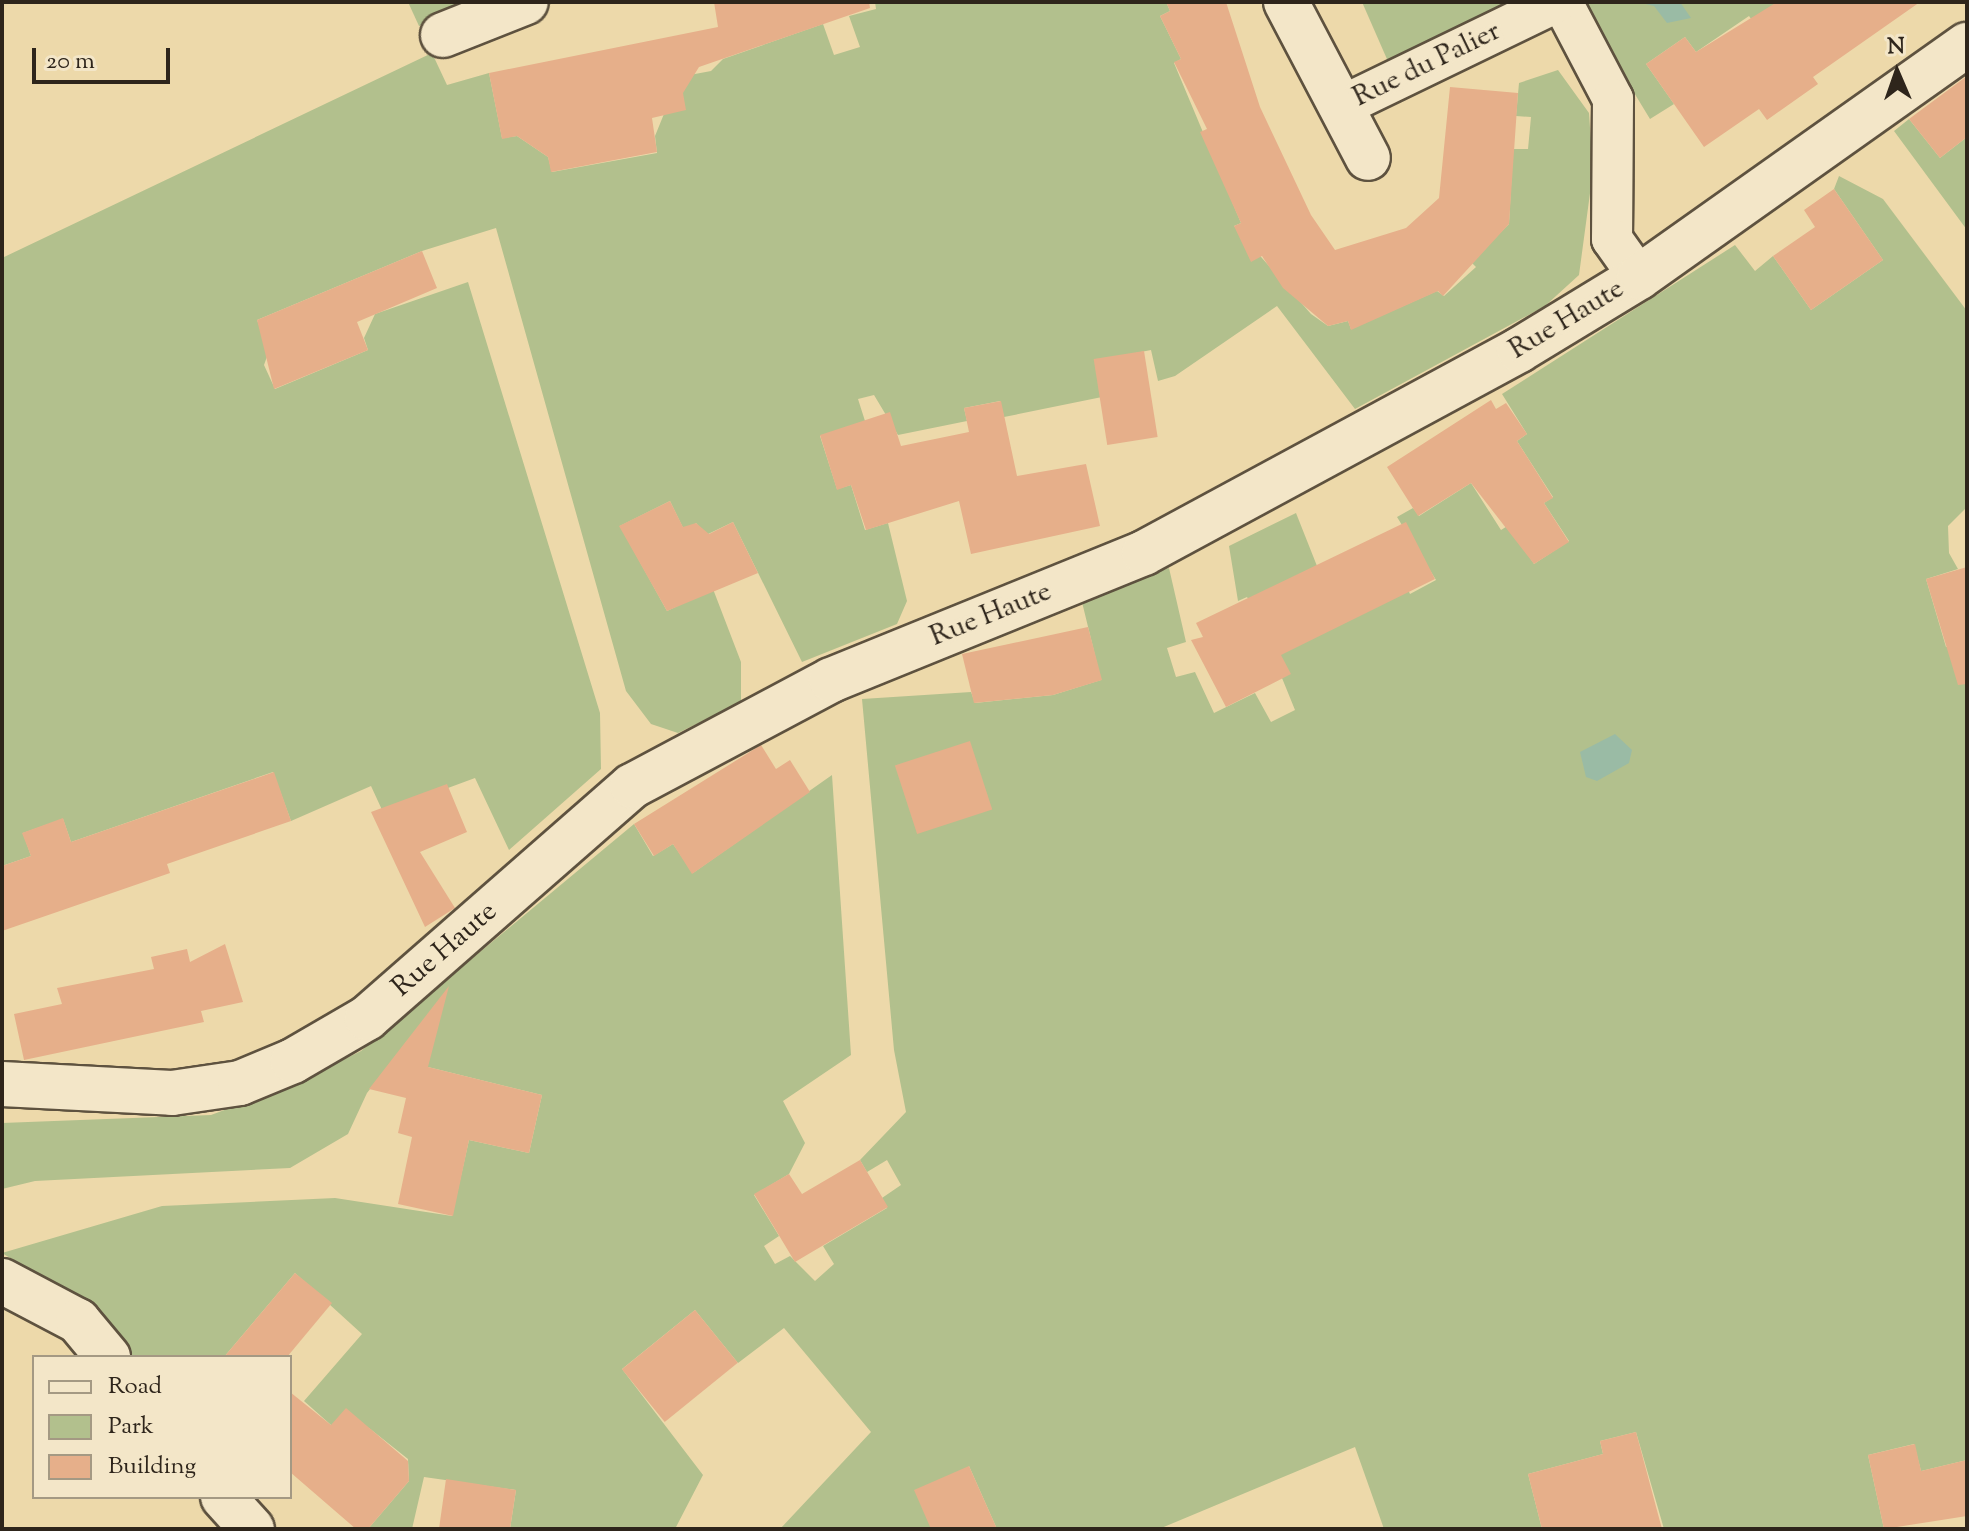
<!DOCTYPE html>
<html>
<head>
<meta charset="utf-8">
<style>
  body { margin:0 }
  #map { position:relative; width:1969px; height:1531px; overflow:hidden; background:#edd9aa; font-family:"Sorts Mill Goudy",serif }
  div>[style] { position:absolute }
  .green>* { inset:0; background:#b2c08d }
  .water>* { inset:0; background:#9abba5 }
  .building>* { inset:0; background:#e6af8a; transform-origin:0 0 }
  .roads { filter:drop-shadow(2px 0 #5e523f) drop-shadow(-2px 0 #5e523f) drop-shadow(0 2px #5e523f) drop-shadow(0 -2px #5e523f) }
  .pedestrian>* { height:40px; margin:-20px; padding:0 20px; transform-origin:20px; border-radius:20px; background:#f3e6c8 }
  .minor>* { height:44px; margin:-22px; padding:0 22px; transform-origin:22px; border-radius:22px; background:#f3e6c8 }
  span { translate:-50% -50%; white-space:nowrap; text-align:center; line-height:1.15; -webkit-text-stroke:8px #f3e6c8; paint-order:stroke }
  .street-label { font-size:28px; color:#2e251b }
  .frame { position:absolute; inset:0; border:4px solid #2e251b; pointer-events:none }
  .legend { position:absolute; left:32px; top:1355px; width:260px; height:144px; box-sizing:border-box; background:#f3e6c8; border:2px solid #a49983; margin:0; padding:10px 14px; list-style:none; font-size:24px; color:#2e251b }
  .legend li { display:flex; align-items:center; gap:16px; height:40px }
  .legend b { width:40px; border:2px solid #a49983 }
  .north { position:absolute; left:1857px; top:32px; width:80px; height:80px; -webkit-text-stroke:6px #f3e6c8; paint-order:stroke; rotate:358deg; font-size:22px; font-weight:700; line-height:32px; text-align:center; color:#2e251b }
  .north::after { content:''; display:block; margin:auto; width:28px; height:36px; background:#2e251b; clip-path:polygon(50% 0,100% 100%,50% 72%,0 100%) }
  .scale { position:absolute; left:32px; top:48px; width:138px; height:36px; box-sizing:border-box; border:4px solid #2e251b; border-top:0; padding-left:10px; font-size:24px; line-height:28px; white-space:nowrap; color:#2e251b; -webkit-text-stroke:6px #f3e6c8; paint-order:stroke }
</style>
</head>
<body>
<div id="map">
  <div class="green">
    <div style="clip-path:polygon(408px 2px,479px 2px,419px 26px)"></div>
    <div style="clip-path:polygon(875px 2px,1166px 2px,1170px 11px,1160px 16px,1181px 59px,1174px 63px,1241px 223px,1234px 226px,1311px 314px,1328px 326px,1348px 321px,1351px 329px,1437px 291px,1444px 296px,1476px 267px,1471px 262px,1509px 224px,1513px 149px,1528px 149px,1531px 117px,1516px 116px,1519px 83px,1558px 70px,1589px 113px,1593px 171px,1579px 275px,1545px 306px,1355px 409px,1277px 306px,1175px 376px,1158px 381px,1151px 350px,1095px 361px,1102px 397px,1004px 417px,1000px 401px,964px 408px,967px 421px,898px 435px,874px 395px,858px 399px,865px 421px,820px 436px,837px 489px,851px 485px,865px 530px,888px 523px,907px 601px,897px 624px,802px 662px,733px 522px,706px 535px,696px 523px,685px 532px,670px 501px,620px 526px,667px 611px,713px 589px,741px 662px,741px 702px,678px 733px,651px 724px,626px 691px,496px 228px,422px 251px,257px 320px,269px 351px,264px 365px,275px 389px,368px 350px,364px 338px,375px 314px,468px 282px,600px 713px,601px 769px,509px 850px,475px 778px,383px 812px,371px 786px,291px 821px,273px 772px,71px 842px,63px 819px,23px 833px,31px 856px,2px 866px,2px 258px,432px 53px,447px 85px,489px 73px,502px 138px,517px 136px,548px 157px,552px 172px,657px 153px,655px 136px,679px 77px,711px 71px,723px 59px,823px 24px,834px 55px,860px 47px,849px 16px,876px 9px)"></div>
    <div style="clip-path:polygon(1362px 2px,1525px 2px,1390px 66px)"></div>
    <div style="clip-path:polygon(1589px 2px,1777px 2px,1759px 30px,1749px 16px,1696px 52px,1685px 37px,1646px 64px,1674px 104px,1650px 119px,1582px 7px)"></div>
    <div style="clip-path:polygon(1909px 119px,1940px 158px,1967px 137px,1967px 230px,1894px 131px)"></div>
    <div style="clip-path:polygon(1839px 176px,1883px 199px,1967px 311px,1967px 507px,1948px 526px,1949px 553px,1958px 569px,1926px 579px,1946px 647px,1967px 647px,1967px 1460px,1921px 1471px,1914px 1444px,1868px 1455px,1884px 1529px,1664px 1529px,1636px 1432px,1600px 1441px,1603px 1454px,1528px 1474px,1542px 1529px,1384px 1529px,1355px 1447px,1159px 1529px,997px 1529px,969px 1466px,931px 1529px,780px 1529px,871px 1432px,784px 1328px,738px 1363px,695px 1310px,622px 1369px,703px 1475px,675px 1529px,510px 1529px,516px 1490px,424px 1477px,412px 1529px,368px 1529px,409px 1481px,408px 1459px,369px 1428px,331px 1425px,304px 1401px,362px 1334px,295px 1273px,224px 1357px,134px 1357px,77px 1299px,2px 1253px,162px 1206px,335px 1198px,452px 1216px,469px 1140px,529px 1153px,542px 1095px,428px 1067px,407px 1041px,367px 1093px,348px 1134px,290px 1168px,35px 1181px,2px 1189px,2px 1123px,211px 1115px,294px 1084px,361px 1051px,634px 824px,653px 856px,673px 844px,693px 873px,832px 775px,851px 1055px,783px 1101px,805px 1143px,789px 1174px,754px 1195px,779px 1236px,764px 1246px,775px 1264px,790px 1256px,815px 1281px,834px 1264px,823px 1246px,887px 1208px,882px 1198px,901px 1185px,887px 1160px,867px 1172px,860px 1160px,906px 1112px,894px 1050px,862px 699px,971px 692px,975px 703px,1053px 695px,1101px 680px,1081px 598px,1169px 568px,1186px 642px,1167px 648px,1176px 677px,1195px 672px,1214px 713px,1255px 693px,1271px 722px,1295px 710px,1254px 609px,1247px 597px,1238px 601px,1229px 546px,1296px 513px,1317px 566px,1404px 581px,1410px 594px,1436px 580px,1397px 517px,1413px 508px,1419px 516px,1471px 483px,1501px 530px,1509px 525px,1534px 564px,1569px 541px,1544px 503px,1553px 497px,1517px 441px,1527px 434px,1502px 394px,1735px 245px,1755px 271px,1773px 256px,1811px 310px,1883px 260px,1834px 189px)"></div>
  </div>
  <div class="water">
    <div style="clip-path:polygon(1637px 2px,1680px 2px,1691px 18px,1667px 23px,1654px 6px)"></div>
    <div style="clip-path:polygon(1615px 734px,1632px 750px,1629px 763px,1597px 781px,1586px 777px,1580px 752px)"></div>
  </div>
  <div class="building">
    <div style="clip-path:polygon(714px 2px,869px 2px,870px 8px,699px 67px,683px 93px,686px 110px,652px 118px,657px 152px,551px 172px,548px 157px,517px 136px,502px 139px,489px 73px,718px 27px)"></div>
    <div style="clip-path:polygon(1166px 2px,1226px 2px,1260px 107px,1311px 215px,1335px 250px,1406px 228px,1439px 198px,1450px 87px,1518px 93px,1509px 224px,1443px 296px,1438px 291px,1351px 330px,1348px 321px,1328px 326px,1283px 288px,1262px 256px,1251px 262px,1234px 226px,1241px 223px,1200px 132px,1207px 129px,1174px 62px,1181px 59px,1160px 16px,1170px 11px)"></div>
    <div style="clip-path:polygon(1777px 2px,1920px 2px,1813px 77px,1818px 84px,1767px 120px,1759px 109px,1704px 147px,1646px 64px,1685px 37px,1696px 52px)"></div>
    <div style="clip-path:polygon(1967px 76px,1967px 137px,1940px 158px,1909px 119px)"></div>
    <div style="clip-path:polygon(1834px 189px,1883px 260px,1811px 310px,1773px 256px,1815px 227px,1804px 210px)"></div>
    <div style="clip-path:polygon(422px 251px,437px 288px,357px 322px,368px 350px,274px 389px,257px 320px)"></div>
    <div style="left:1144px;top:351px;width:87px;height:51px;rotate:81deg"></div>
    <div style="clip-path:polygon(1491px 400px,1496px 409px,1506px 403px,1527px 434px,1517px 441px,1553px 498px,1544px 503px,1569px 542px,1534px 564px,1471px 483px,1418px 516px,1387px 467px)"></div>
    <div style="clip-path:polygon(1001px 401px,1017px 476px,1086px 464px,1100px 526px,971px 554px,959px 501px,866px 530px,851px 485px,837px 490px,820px 435px,890px 412px,901px 446px,969px 432px,964px 408px)"></div>
    <div style="clip-path:polygon(670px 501px,683px 527px,696px 523px,709px 534px,733px 522px,758px 573px,667px 611px,619px 526px)"></div>
    <div style="clip-path:polygon(1406px 522px,1435px 579px,1281px 655px,1291px 674px,1226px 707px,1191px 640px,1203px 637px,1196px 623px)"></div>
    <div style="clip-path:polygon(1967px 567px,1967px 684px,1958px 685px,1926px 579px)"></div>
    <div style="clip-path:polygon(1088px 627px,1102px 680px,1053px 695px,974px 703px,962px 654px)"></div>
    <div style="left:970px;top:741px;width:72px;height:79px;rotate:72deg"></div>
    <div style="clip-path:polygon(761px 745px,776px 769px,790px 760px,810px 792px,692px 874px,673px 844px,654px 856px,634px 824px)"></div>
    <div style="clip-path:polygon(274px 772px,291px 821px,167px 864px,170px 873px,2px 931px,2px 866px,31px 856px,22px 833px,63px 818px,71px 842px)"></div>
    <div style="clip-path:polygon(447px 784px,467px 832px,420px 852px,455px 908px,425px 927px,371px 812px)"></div>
    <div style="clip-path:polygon(225px 944px,243px 1002px,201px 1011px,204px 1022px,24px 1060px,14px 1014px,62px 1004px,57px 988px,154px 969px,151px 957px,187px 949px,190px 962px)"></div>
    <div style="clip-path:polygon(449px 986px,428px 1067px,542px 1095px,529px 1153px,469px 1140px,453px 1216px,398px 1204px,412px 1137px,398px 1133px,406px 1098px,369px 1089px)"></div>
    <div style="clip-path:polygon(860px 1160px,888px 1207px,795px 1262px,754px 1194px,789px 1174px,802px 1194px)"></div>
    <div style="clip-path:polygon(295px 1273px,332px 1303px,287px 1357px,224px 1357px)"></div>
    <div style="left:695px;top:1310px;width:68px;height:94px;rotate:51deg"></div>
    <div style="clip-path:polygon(290px 1392px,331px 1425px,346px 1408px,408px 1461px,409px 1481px,368px 1529px,356px 1529px,290px 1472px)"></div>
    <div style="clip-path:polygon(1636px 1432px,1662px 1529px,1542px 1529px,1528px 1474px,1603px 1454px,1600px 1441px)"></div>
    <div style="clip-path:polygon(1915px 1444px,1921px 1471px,1967px 1460px,1967px 1516px,1884px 1529px,1868px 1455px)"></div>
    <div style="clip-path:polygon(969px 1466px,997px 1529px,931px 1529px,914px 1490px)"></div>
    <div style="clip-path:polygon(446px 1479px,516px 1490px,510px 1529px,439px 1529px)"></div>
  </div>
  <div class="roads">
    <div class="pedestrian">
      <div style="left:1562px;top:2px;width:110px;rotate:62.3deg"></div>
      <div style="left:1613px;top:99px;width:140px;rotate:90.4deg"></div>
      <div style="left:1612px;top:239px;width:47px;rotate:54.6deg"></div>
      <div style="left:1340px;top:107px;width:241px;rotate:-25.8deg"></div>
    </div>
    <div class="minor">
      <div style="left:1286px;top:2px;width:176px;rotate:62.3deg"></div>
      <div style="left:443px;top:35px;width:89px;rotate:-21.7deg"></div>
      <div style="left:2px;top:1084px;width:170px;rotate:3deg"></div>
      <div style="left:172px;top:1093px;width:69px;rotate:-8.4deg"></div>
      <div style="left:240px;top:1083px;width:57px;rotate:-22.5deg"></div>
      <div style="left:293px;top:1061px;width:86px;rotate:-30.2deg"></div>
      <div style="left:367px;top:1018px;width:352px;rotate:-41.2deg"></div>
      <div style="left:632px;top:786px;width:225px;rotate:-28deg"></div>
      <div style="left:831px;top:680px;width:338px;rotate:-22.1deg"></div>
      <div style="left:1144px;top:553px;width:426px;rotate:-28.4deg"></div>
      <div style="left:1519px;top:350px;width:140px;rotate:-31.3deg"></div>
      <div style="left:1639px;top:277px;width:402px;rotate:-35.3deg"></div>
      <div style="left:2px;top:1281px;width:86px;rotate:27.8deg"></div>
      <div style="left:78px;top:1321px;width:47px;rotate:50.2deg"></div>
      <div style="left:223px;top:1497px;width:43px;rotate:47.8deg"></div>
    </div>
  </div>
  <div class="street-label">
    <span style="left:1427px;top:65px;rotate:-26deg">Rue du Palier</span>
    <span style="left:1567px;top:320px;rotate:-31deg">Rue Haute</span>
    <span style="left:991px;top:615px;rotate:-22deg">Rue Haute</span>
    <span style="left:445px;top:950px;rotate:-41deg">Rue Haute</span>
  </div>
  <div class="frame"></div>
  <ul class="legend">
  <li><b style="height:10px;background:#f3e6c8"></b>Road</li>
  <li><b style="height:22px;background:#b2c08d"></b>Park</li>
  <li><b style="height:22px;background:#e6af8a"></b>Building</li>
  </ul>
  <div class="north">N</div>
  <div class="scale">20 m</div>
</div>
</body>
</html>
